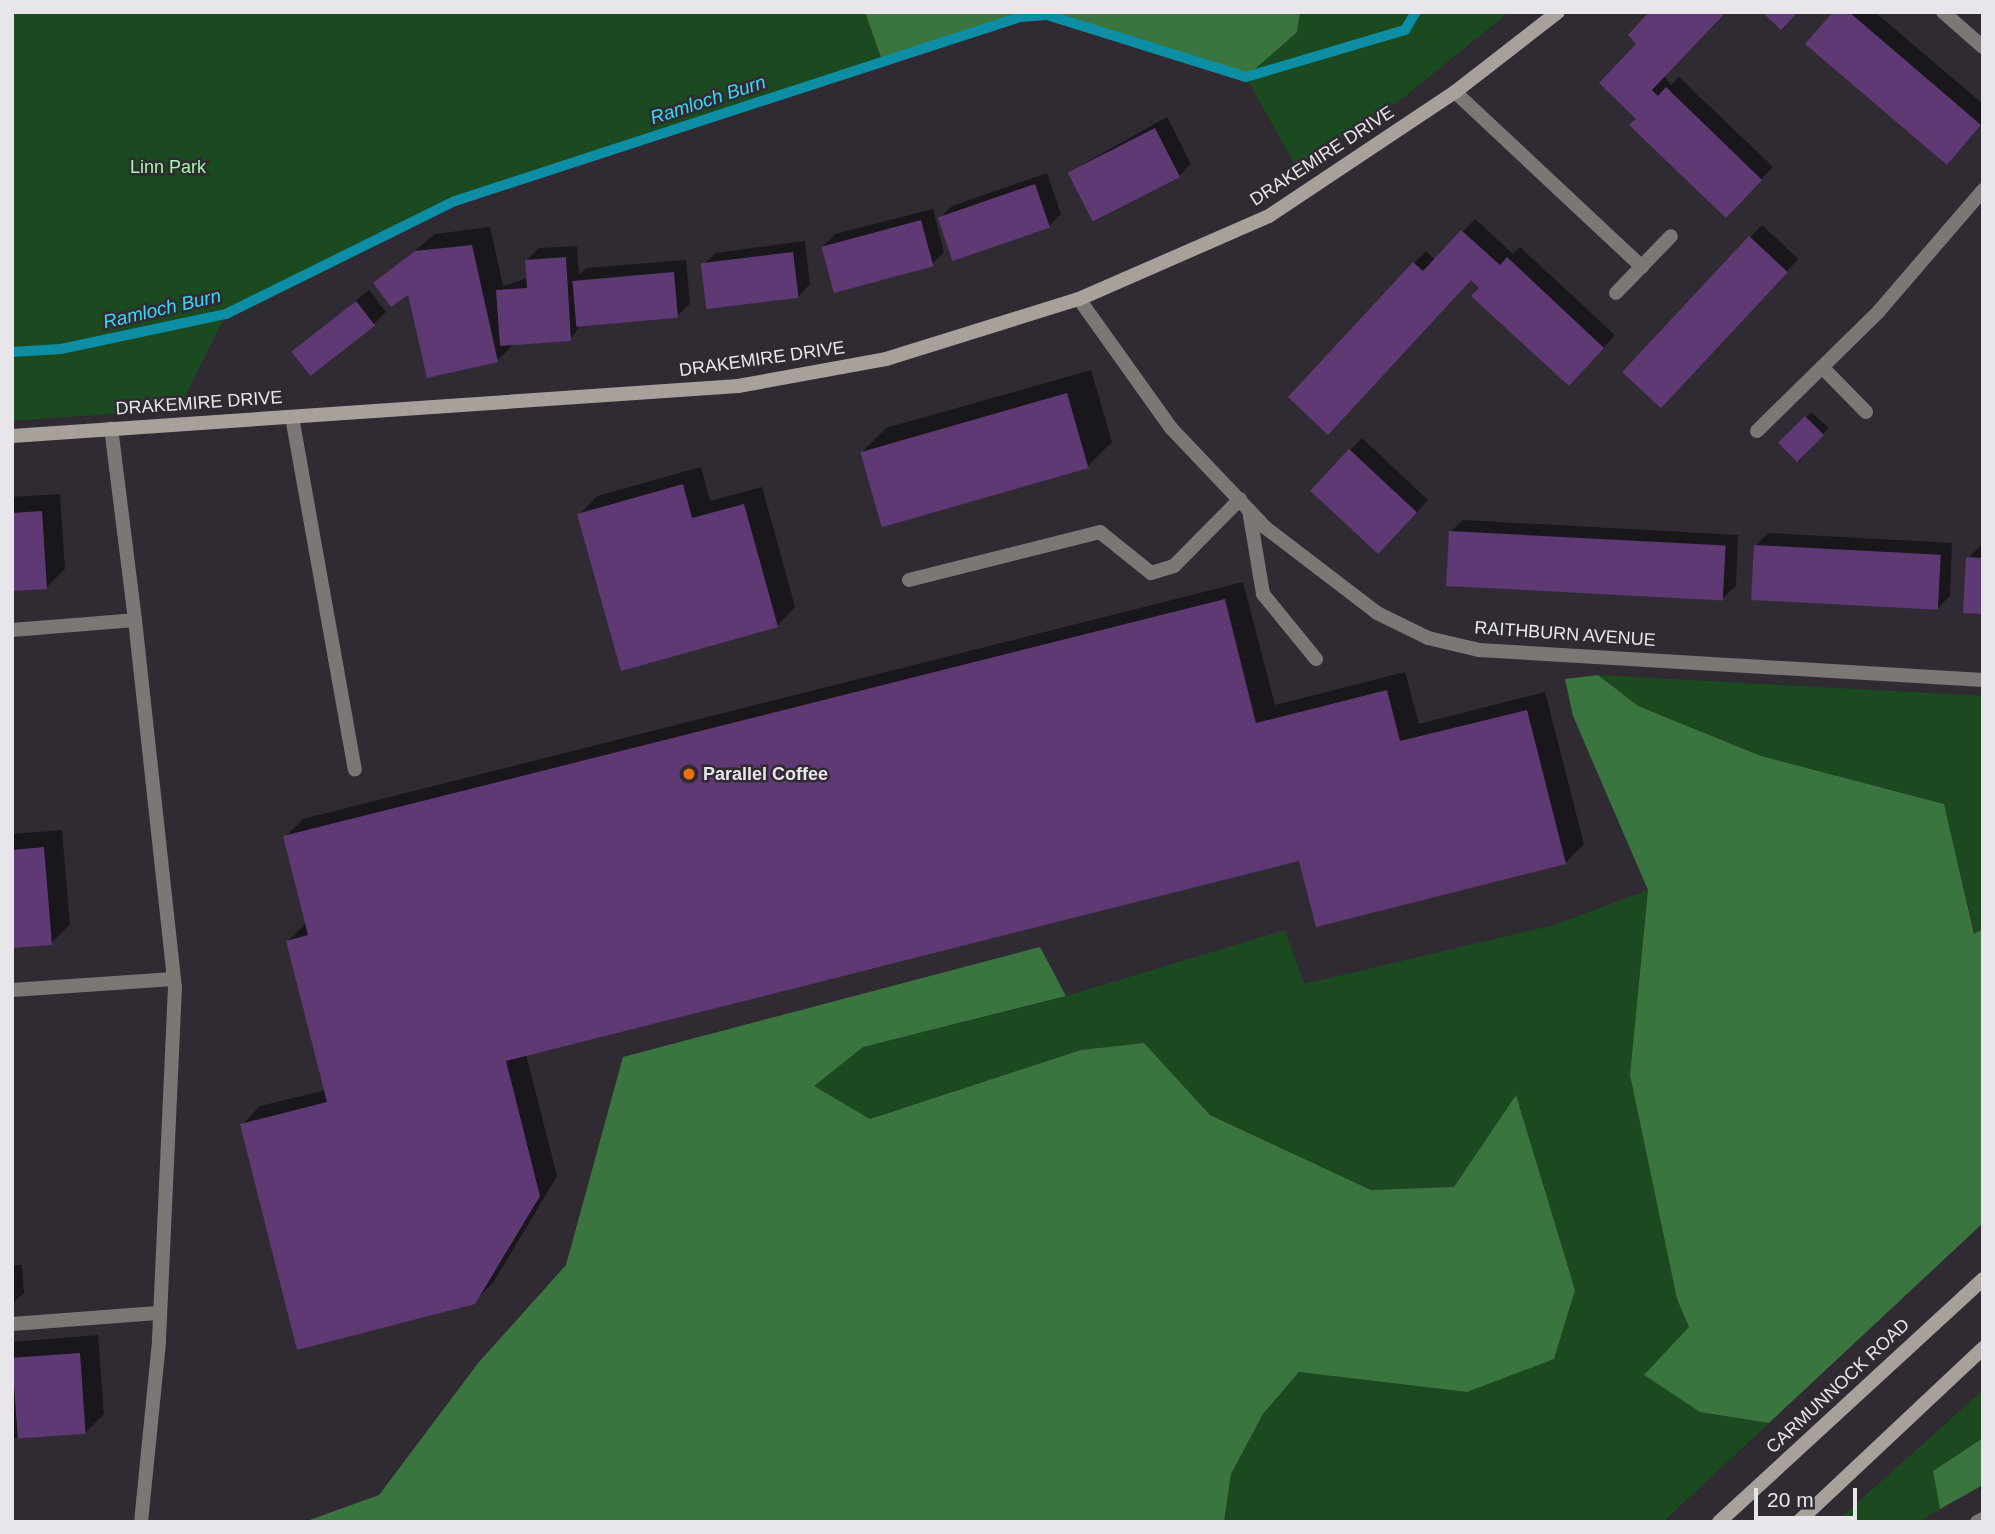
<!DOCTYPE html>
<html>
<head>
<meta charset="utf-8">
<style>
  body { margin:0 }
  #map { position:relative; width:1995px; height:1534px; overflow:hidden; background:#302b33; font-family:Helvetica,sans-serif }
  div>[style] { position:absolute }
  .green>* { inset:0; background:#1b4920 }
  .forest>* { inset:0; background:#3a743f }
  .shadow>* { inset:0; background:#0007; transform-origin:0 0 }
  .stream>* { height:10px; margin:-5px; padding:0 5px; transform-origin:5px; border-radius:5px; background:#0d8ea4 }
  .building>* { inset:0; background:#5e3974; transform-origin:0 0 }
  .lane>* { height:14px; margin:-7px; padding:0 7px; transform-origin:7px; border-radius:7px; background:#7b7774 }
  .street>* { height:14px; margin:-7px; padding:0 7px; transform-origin:7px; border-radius:7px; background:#7b7774 }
  .secondary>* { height:14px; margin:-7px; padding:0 7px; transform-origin:7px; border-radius:7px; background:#a7a09b }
  .dots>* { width:19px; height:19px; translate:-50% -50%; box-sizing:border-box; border:4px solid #302b33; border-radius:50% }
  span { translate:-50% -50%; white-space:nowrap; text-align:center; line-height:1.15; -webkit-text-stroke:5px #302b33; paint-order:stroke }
  .street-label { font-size:18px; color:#e9e6eb }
  .park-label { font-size:18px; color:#a5f7a9 }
  .poi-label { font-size:18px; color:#e9e6eb; font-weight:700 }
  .left { translate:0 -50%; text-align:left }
  .water-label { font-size:19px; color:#38d9f7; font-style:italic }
  .frame { position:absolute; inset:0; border:14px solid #e9e6eb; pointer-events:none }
  .scale { position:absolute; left:1754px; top:1488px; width:103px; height:32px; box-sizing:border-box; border:4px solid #e9e6eb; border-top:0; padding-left:9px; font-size:21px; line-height:24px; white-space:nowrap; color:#e9e6eb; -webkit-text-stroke:5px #302b33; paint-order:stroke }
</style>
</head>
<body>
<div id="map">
  <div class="green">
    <div style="clip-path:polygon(12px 12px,1509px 12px,1403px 98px,1296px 167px,1246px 77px,1047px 15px,1020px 17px,455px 201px,352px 249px,226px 314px,179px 409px,12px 421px)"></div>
    <div style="clip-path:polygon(1598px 675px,1983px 696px,1983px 929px,1975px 935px,1944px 804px,1761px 756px,1638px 706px)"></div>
    <div style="clip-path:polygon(1648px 890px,1630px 1075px,1677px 1299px,1689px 1327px,1700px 1412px,1769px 1423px,1663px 1522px,1224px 1522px,1231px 1474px,1263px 1414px,1299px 1372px,1467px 1392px,1575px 1290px,1516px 1096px,1454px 1187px,1371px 1190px,1210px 1115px,1144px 1043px,1081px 1050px,870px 1119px,813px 1086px,862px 1047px,1066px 996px,1285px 930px,1304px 984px,1554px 925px)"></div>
    <div style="clip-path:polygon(1983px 1390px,1983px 1438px,1933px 1471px,1940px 1509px,1919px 1522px,1836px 1522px)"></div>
  </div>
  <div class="forest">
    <div style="clip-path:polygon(865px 12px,1300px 12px,1297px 32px,1246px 77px,1047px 15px,1020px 17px,883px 63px)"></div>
    <div style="clip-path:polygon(1598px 675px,1638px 706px,1761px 756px,1944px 804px,1974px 934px,1983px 929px,1983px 1223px,1769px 1423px,1700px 1412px,1644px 1375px,1689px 1327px,1677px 1299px,1630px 1075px,1648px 890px,1573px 716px,1565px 679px)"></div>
    <div style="clip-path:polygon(1040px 947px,1066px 996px,863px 1047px,814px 1086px,870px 1119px,1081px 1050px,1144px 1043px,1210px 1115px,1371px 1190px,1454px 1187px,1516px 1095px,1575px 1290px,1554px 1359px,1467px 1392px,1299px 1372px,1263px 1414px,1231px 1474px,1224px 1522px,304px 1522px,379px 1495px,479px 1362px,566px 1265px,623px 1057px)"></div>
    <div style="clip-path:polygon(1983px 1438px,1983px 1485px,1940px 1509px,1933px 1471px)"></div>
  </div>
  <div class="shadow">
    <div style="clip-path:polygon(1835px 12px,1875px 12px,1983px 104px,1983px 123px,1959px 151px)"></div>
    <div style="clip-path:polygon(1639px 44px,1671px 85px,1679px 77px,1773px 167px,1738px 203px,1638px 118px)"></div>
    <div style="clip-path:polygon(1167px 117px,1191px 164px,1179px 176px,1069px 172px)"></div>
    <div style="clip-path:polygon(1047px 173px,1061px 214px,1049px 226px,940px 218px,952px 206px)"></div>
    <div style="clip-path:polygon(933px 209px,944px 252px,932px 264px,823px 246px,835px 234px)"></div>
    <div style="clip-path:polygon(1475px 219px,1513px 254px,1520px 247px,1615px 335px,1581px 372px,1471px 278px,1340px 420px,1414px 263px,1426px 251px,1435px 260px)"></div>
    <div style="left:1762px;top:225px;width:50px;height:201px;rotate:43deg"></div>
    <div style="clip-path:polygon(490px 227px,503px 286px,528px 278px,527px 260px,539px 248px,577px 246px,579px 275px,586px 268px,686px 260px,690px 304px,677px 316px,582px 323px,570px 340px,515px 343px,498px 360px,409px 292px,375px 284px,435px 234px)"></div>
    <div style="clip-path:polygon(805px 241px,810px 284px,798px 297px,703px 265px,715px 253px)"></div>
    <div style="clip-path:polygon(369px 290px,386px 312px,374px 324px,294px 351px)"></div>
    <div style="clip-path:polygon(1091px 370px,1112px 442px,1087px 467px,862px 452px,886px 428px)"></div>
    <div style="left:1811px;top:412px;width:24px;height:44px;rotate:42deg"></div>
    <div style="clip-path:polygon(1362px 438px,1428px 500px,1392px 539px,1350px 450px)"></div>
    <div style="clip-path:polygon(701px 467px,710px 501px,762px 487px,795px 607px,777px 626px,579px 515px,597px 496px)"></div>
    <div style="clip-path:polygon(60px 494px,65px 569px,47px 587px,12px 589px,12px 497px)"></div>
    <div style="clip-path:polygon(1463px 520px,1738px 535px,1736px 586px,1723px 598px,1450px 532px)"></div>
    <div style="clip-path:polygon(1768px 533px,1952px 543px,1950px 596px,1938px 608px,1756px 545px)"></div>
    <div style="clip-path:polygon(1980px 546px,1983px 546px,1983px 612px,1968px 558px)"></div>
    <div style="clip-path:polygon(1243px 582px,1275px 705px,1405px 672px,1419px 724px,1545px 692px,1584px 844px,1565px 863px,1300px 859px,526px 1054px,557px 1176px,493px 1283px,474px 1302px,242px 1125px,260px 1106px,326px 1090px,288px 941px,307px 922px,285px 837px,303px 819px)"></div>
    <div style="clip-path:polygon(62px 830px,70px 925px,51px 943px,12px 946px,12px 834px)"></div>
    <div style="clip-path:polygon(12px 1265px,22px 1265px,24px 1293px,12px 1304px)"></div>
    <div style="clip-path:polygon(98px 1335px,104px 1414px,86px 1432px,12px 1438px,12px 1342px)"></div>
  </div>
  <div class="stream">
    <div style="left:12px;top:352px;width:49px;rotate:-3.5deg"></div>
    <div style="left:61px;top:349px;width:169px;rotate:-12deg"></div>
    <div style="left:226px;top:314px;width:255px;rotate:-26.3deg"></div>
    <div style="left:455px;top:201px;width:594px;rotate:-18.04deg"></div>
    <div style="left:1020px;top:17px;width:27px;rotate:-4deg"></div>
    <div style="left:1047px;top:15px;width:208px;rotate:17.3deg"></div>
    <div style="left:1246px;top:77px;width:166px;rotate:-16.5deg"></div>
    <div style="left:1405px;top:30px;width:21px;rotate:-59deg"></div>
  </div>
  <div class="building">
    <div style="clip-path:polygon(1649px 12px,1726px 12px,1652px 90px,1658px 96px,1666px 87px,1762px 180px,1726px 218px,1629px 125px,1636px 119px,1599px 83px,1636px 44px,1628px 35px)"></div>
    <div style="clip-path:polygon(1762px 12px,1798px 12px,1781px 30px)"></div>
    <div style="clip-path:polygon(1833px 12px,1849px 12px,1981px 125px,1947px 165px,1805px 44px)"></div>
    <div style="left:1155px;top:128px;width:55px;height:98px;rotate:63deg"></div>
    <div style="left:1035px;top:184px;width:46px;height:103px;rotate:71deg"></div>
    <div style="left:921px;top:220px;width:48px;height:103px;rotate:75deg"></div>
    <div style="clip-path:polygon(1461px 230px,1500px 265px,1507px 257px,1604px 348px,1569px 386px,1471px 296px,1479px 288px,1471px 280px,1328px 435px,1288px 397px,1413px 262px,1423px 271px)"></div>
    <div style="left:1749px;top:236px;width:53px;height:186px;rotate:43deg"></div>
    <div style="clip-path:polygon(472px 245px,498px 362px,427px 378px,408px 295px,391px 307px,373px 283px,415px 251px)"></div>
    <div style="left:793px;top:252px;width:46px;height:93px;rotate:83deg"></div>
    <div style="clip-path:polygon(566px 257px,571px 341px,500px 346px,496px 290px,527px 288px,525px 260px)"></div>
    <div style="left:674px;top:272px;width:46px;height:102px;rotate:85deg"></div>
    <div style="left:356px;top:301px;width:31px;height:82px;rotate:52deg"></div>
    <div style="left:1067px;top:393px;width:78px;height:215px;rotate:74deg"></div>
    <div style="left:1805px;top:416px;width:27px;height:38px;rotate:45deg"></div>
    <div style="left:1349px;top:449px;width:93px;height:57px;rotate:43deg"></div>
    <div style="clip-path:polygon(683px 484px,692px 518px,744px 504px,778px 627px,621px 671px,577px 514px)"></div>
    <div style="clip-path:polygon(42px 511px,47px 589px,12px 591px,12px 513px)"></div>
    <div style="left:1449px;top:531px;width:277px;height:55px;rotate:3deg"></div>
    <div style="left:1754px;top:545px;width:187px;height:55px;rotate:3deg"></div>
    <div style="clip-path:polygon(1966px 557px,1983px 558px,1983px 614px,1963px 613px)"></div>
    <div style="clip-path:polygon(1225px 599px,1256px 723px,1387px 690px,1400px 741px,1527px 710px,1566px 864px,1316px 927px,1299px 861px,506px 1061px,540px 1196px,475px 1304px,297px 1350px,240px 1124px,327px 1102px,286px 941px,308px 935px,283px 836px)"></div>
    <div style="clip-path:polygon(44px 847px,52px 945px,12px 948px,12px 850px)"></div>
    <div style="left:80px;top:1353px;width:81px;height:68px;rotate:86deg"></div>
  </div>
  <div class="lane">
    <div style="left:1822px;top:367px;width:63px;rotate:45.6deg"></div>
    <div style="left:292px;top:417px;width:358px;rotate:79.9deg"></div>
    <div style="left:1757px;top:431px;width:171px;rotate:-44.5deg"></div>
    <div style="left:1879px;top:311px;width:160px;rotate:-49.3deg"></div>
    <div style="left:1249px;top:510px;width:85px;rotate:80.5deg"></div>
    <div style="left:1263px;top:594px;width:84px;rotate:50.8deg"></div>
    <div style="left:909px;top:580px;width:197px;rotate:-14.1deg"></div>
    <div style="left:1100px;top:532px;width:65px;rotate:38.8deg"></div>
    <div style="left:1151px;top:573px;width:24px;rotate:-17deg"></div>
    <div style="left:1174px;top:566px;width:94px;rotate:-45.4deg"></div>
    <div style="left:135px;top:620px;width:369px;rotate:83.8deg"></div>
    <div style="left:175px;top:987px;width:355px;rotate:92.6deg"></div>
    <div style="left:159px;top:1342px;width:181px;rotate:95.7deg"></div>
    <div style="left:12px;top:630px;width:123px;rotate:-4.6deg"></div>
    <div style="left:135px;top:620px;width:193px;rotate:-97.1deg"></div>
    <div style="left:12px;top:990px;width:162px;rotate:-3.9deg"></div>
    <div style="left:12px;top:1324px;width:146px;rotate:-4.3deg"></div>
  </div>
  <div class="street">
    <div style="left:1943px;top:12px;width:53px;rotate:41.2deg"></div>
    <div style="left:1455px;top:92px;width:256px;rotate:43.1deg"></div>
    <div style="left:1616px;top:293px;width:79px;rotate:-46deg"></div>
    <div style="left:1079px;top:299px;width:158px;rotate:54.5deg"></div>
    <div style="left:1171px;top:428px;width:138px;rotate:46.5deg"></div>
    <div style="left:1266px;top:528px;width:140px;rotate:37.4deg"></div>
    <div style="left:1377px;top:613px;width:57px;rotate:26.1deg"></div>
    <div style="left:1428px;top:638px;width:52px;rotate:13.2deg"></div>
    <div style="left:1479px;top:650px;width:505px;rotate:3.41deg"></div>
    <div style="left:1977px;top:1522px;width:7px;rotate:-27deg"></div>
  </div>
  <div class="secondary">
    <div style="left:12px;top:436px;width:728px;rotate:-3.94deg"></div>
    <div style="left:738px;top:386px;width:150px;rotate:-10.3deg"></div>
    <div style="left:886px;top:359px;width:202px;rotate:-17.3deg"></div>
    <div style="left:1079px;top:299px;width:207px;rotate:-23.6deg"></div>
    <div style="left:1269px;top:216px;width:224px;rotate:-33.7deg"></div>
    <div style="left:1455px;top:92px;width:130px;rotate:-37.8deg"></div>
    <div style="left:1719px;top:1522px;width:359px;rotate:-42.6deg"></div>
    <div style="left:1798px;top:1522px;width:254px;rotate:-43.2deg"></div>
  </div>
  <div class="dots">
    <div style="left:689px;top:774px;background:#e8710a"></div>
  </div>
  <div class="street-label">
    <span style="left:1322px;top:156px;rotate:-33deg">DRAKEMIRE DRIVE</span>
    <span style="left:762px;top:359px;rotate:-8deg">DRAKEMIRE DRIVE</span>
    <span style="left:199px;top:403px;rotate:-4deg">DRAKEMIRE DRIVE</span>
    <span style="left:1565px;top:634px;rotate:4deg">RAITHBURN AVENUE</span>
    <span style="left:1838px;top:1386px;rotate:-43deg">CARMUNNOCK ROAD</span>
  </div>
  <div class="park-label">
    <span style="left:168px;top:167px">Linn Park</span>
  </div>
  <div class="poi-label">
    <span class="left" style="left:703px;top:774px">Parallel Coffee</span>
  </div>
  <div class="water-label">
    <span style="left:708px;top:100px;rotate:-18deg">Ramloch Burn</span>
    <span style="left:162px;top:309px;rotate:-13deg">Ramloch Burn</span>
  </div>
  <div class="frame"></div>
  <div class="scale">20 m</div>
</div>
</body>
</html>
